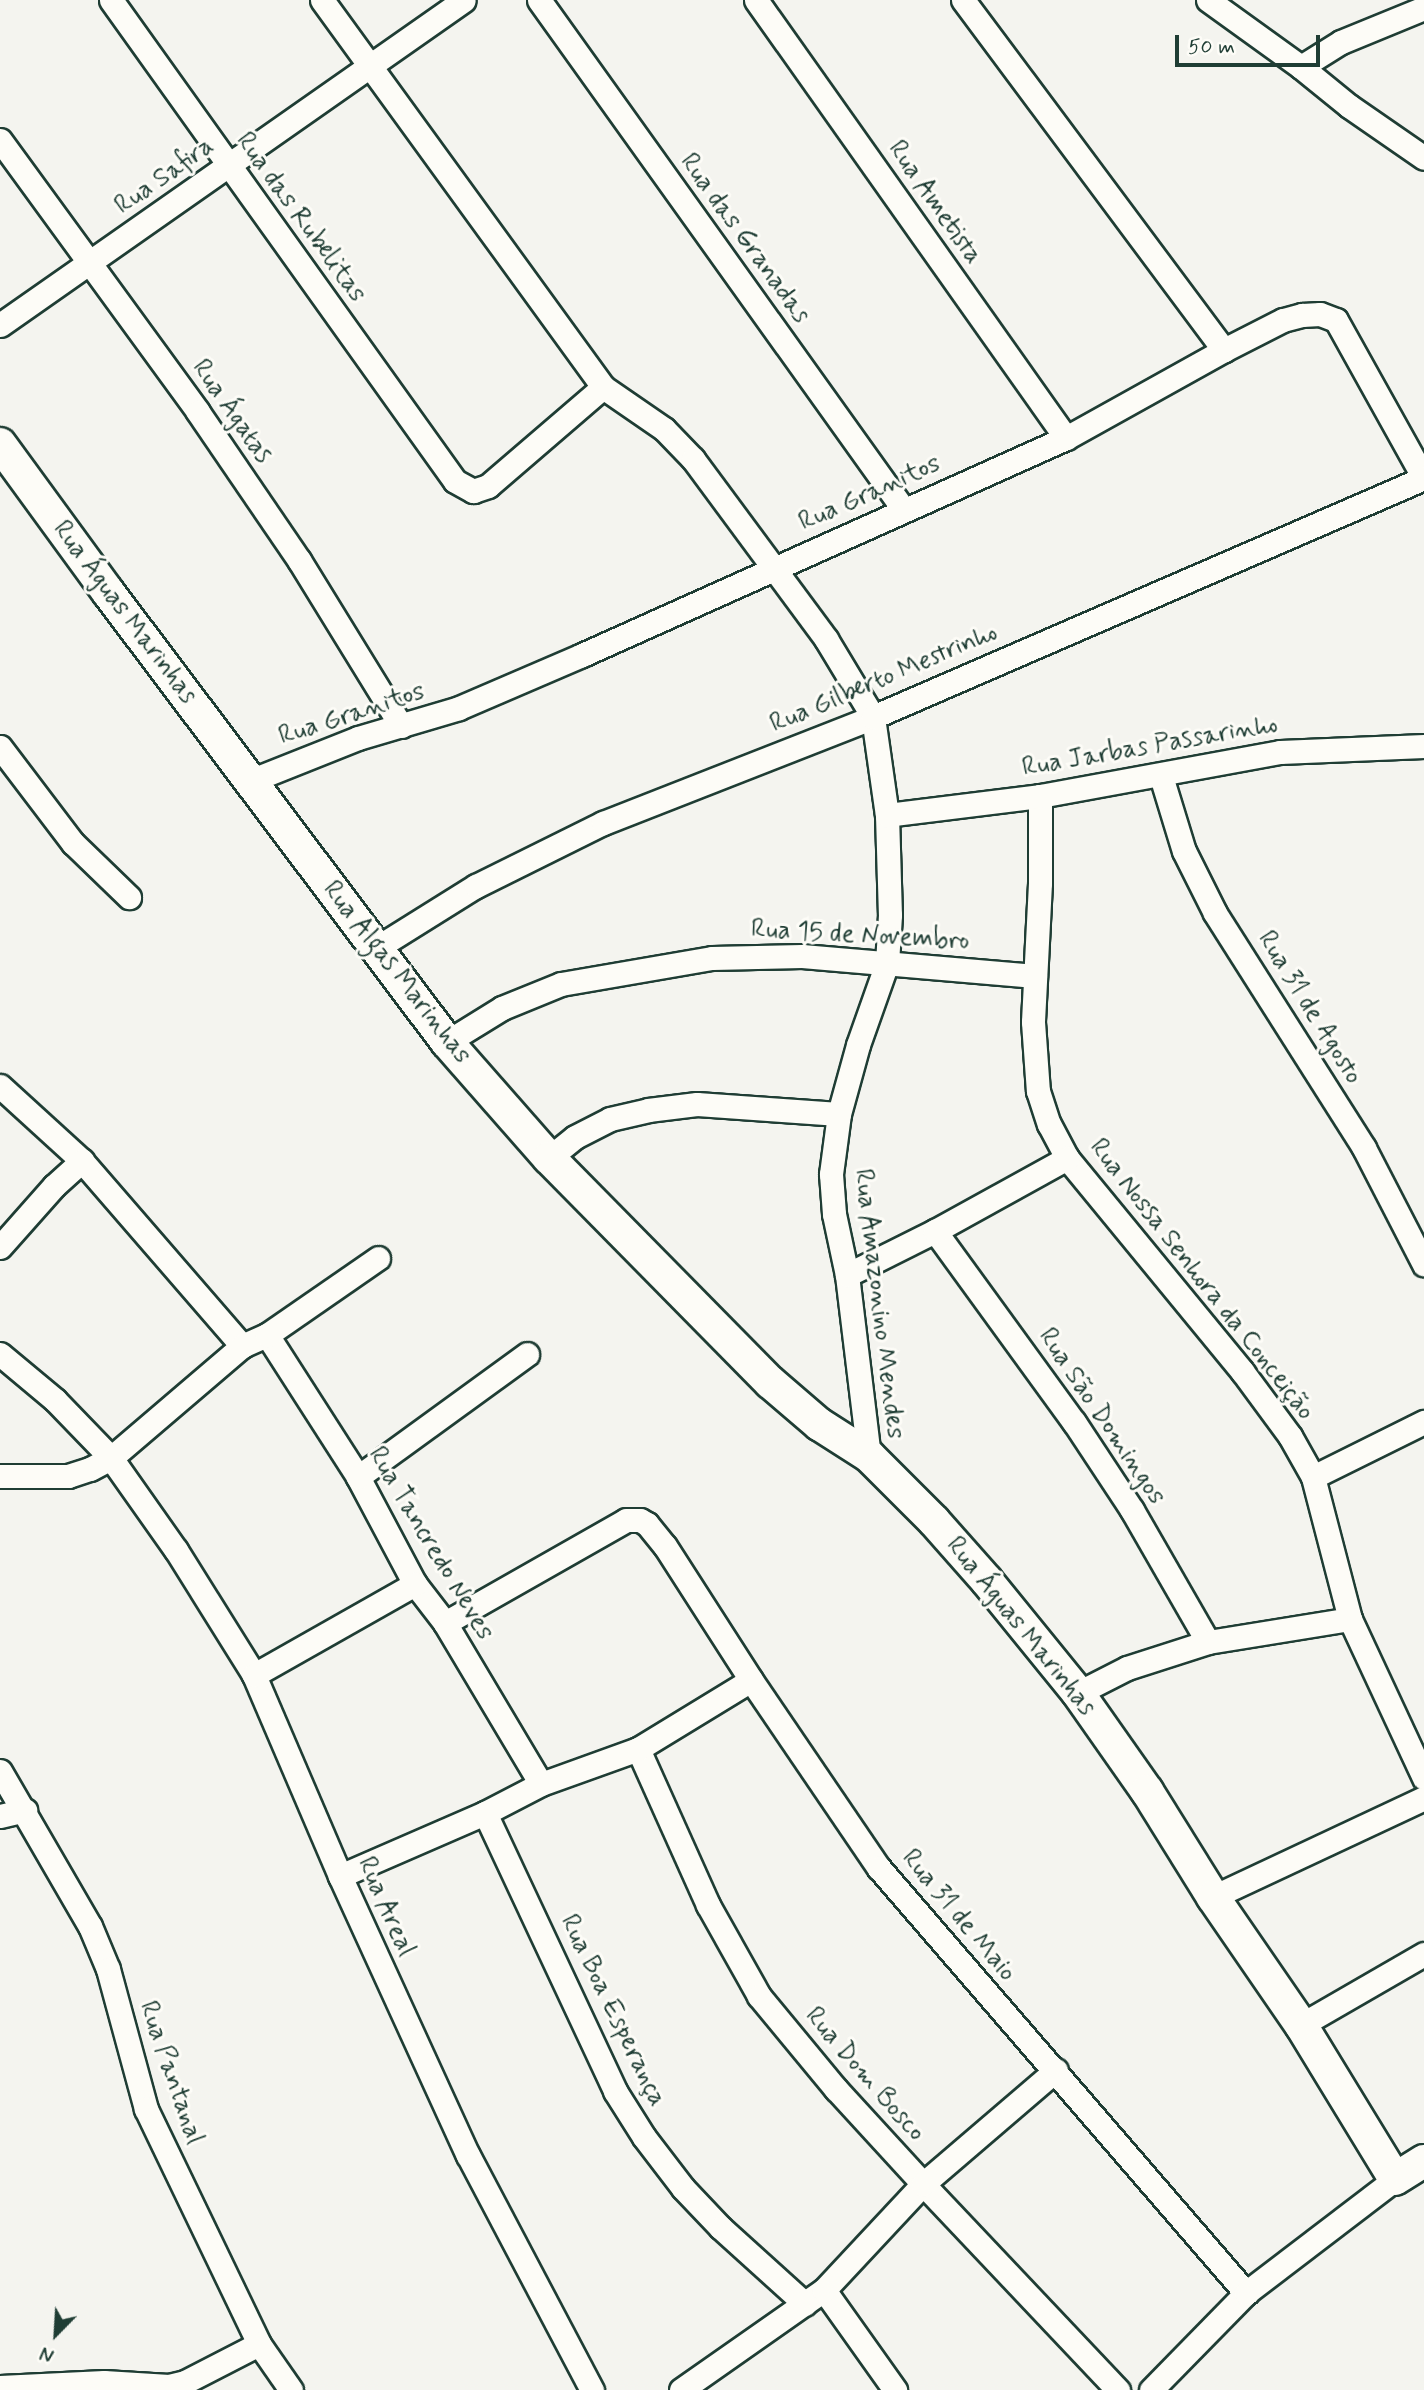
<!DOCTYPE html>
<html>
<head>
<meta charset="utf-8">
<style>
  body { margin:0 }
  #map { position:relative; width:1424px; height:2390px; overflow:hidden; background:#f4f4ef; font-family:Mynerve,sans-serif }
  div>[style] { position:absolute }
  .roads { filter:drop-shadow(2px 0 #1f3d34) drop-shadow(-2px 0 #1f3d34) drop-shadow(0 2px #1f3d34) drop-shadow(0 -2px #1f3d34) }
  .street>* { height:23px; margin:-11.5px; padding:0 11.5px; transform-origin:11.5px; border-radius:11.5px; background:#fdfcf7 }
  .secondary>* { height:32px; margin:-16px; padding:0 16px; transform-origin:16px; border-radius:16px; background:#fdfcf7 }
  span { translate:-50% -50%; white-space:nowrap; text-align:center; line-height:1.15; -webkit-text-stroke:6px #fdfcf7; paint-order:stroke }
  .street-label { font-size:26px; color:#1f3d34 }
  .north { position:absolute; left:21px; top:2299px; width:70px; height:70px; -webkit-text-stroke:5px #fdfcf7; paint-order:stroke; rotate:204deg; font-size:19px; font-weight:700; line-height:28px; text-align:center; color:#1f3d34 }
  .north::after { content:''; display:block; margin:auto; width:24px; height:32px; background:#1f3d34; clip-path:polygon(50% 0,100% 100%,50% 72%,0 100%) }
  .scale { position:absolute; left:1175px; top:35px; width:145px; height:32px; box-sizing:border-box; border:4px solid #1f3d34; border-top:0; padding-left:9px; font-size:21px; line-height:24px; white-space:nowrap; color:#1f3d34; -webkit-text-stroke:5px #fdfcf7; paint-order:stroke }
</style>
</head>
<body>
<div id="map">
  <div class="roads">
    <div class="street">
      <div style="left:111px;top:0;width:591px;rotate:54.43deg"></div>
      <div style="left:455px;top:481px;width:21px;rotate:29deg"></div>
      <div style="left:473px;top:491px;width:16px;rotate:-18deg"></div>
      <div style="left:488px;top:486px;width:152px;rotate:-40.7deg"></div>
      <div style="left:322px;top:0;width:478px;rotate:54deg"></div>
      <div style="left:603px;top:387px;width:74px;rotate:34.5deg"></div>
      <div style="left:664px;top:429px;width:42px;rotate:46deg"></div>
      <div style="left:693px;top:459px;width:224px;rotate:53.5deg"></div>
      <div style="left:826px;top:639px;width:91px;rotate:58.9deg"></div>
      <div style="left:873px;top:717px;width:99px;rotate:81.9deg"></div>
      <div style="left:887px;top:815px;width:100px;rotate:88.3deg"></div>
      <div style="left:890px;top:915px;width:48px;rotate:93.6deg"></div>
      <div style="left:887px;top:963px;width:87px;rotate:109.5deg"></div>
      <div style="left:858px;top:1045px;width:72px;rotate:105.4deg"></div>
      <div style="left:839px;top:1114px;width:61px;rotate:97.6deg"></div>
      <div style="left:831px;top:1174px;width:40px;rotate:85.7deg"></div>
      <div style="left:834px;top:1214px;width:62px;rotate:78deg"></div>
      <div style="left:847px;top:1275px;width:182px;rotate:83.1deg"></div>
      <div style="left:539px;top:0;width:627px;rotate:54.41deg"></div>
      <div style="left:756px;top:0;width:537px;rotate:54.71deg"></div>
      <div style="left:963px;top:0;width:437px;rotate:53.3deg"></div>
      <div style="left:1208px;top:0;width:115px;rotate:35.8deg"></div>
      <div style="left:1301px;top:67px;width:62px;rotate:39.1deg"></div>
      <div style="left:1349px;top:106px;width:91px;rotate:34.7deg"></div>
      <div style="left:1301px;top:67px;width:47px;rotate:-32deg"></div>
      <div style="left:1341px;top:42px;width:90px;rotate:-22.3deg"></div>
      <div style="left:0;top:140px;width:336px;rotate:53.9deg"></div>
      <div style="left:198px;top:412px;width:179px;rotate:55.7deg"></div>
      <div style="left:299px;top:560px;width:195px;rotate:58.4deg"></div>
      <div style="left:0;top:325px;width:566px;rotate:-35.01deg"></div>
      <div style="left:0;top:747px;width:121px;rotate:52.8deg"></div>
      <div style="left:73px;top:843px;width:78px;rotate:44deg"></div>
      <div style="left:1161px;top:776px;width:78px;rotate:73deg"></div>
      <div style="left:1184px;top:851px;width:69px;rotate:63.4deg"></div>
      <div style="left:1215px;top:913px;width:278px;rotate:57.6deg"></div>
      <div style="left:1364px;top:1148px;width:131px;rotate:62.7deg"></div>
      <div style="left:250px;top:781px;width:116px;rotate:-21.7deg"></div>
      <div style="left:358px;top:738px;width:105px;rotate:-16.5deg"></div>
      <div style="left:459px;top:708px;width:134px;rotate:-23.3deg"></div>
      <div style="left:582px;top:655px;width:530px;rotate:-24.15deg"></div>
      <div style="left:1066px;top:438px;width:181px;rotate:-29.1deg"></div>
      <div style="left:1224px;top:350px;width:66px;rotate:-27deg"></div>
      <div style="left:1283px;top:320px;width:20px;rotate:-15deg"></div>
      <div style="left:1302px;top:315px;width:18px;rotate:-3deg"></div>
      <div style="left:1320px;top:314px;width:17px;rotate:21deg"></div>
      <div style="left:1336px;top:320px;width:181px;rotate:60.9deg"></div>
      <div style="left:1040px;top:796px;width:87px;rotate:90deg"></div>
      <div style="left:1040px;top:883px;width:139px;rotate:92.9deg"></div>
      <div style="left:1033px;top:1022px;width:69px;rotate:85.9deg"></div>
      <div style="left:1038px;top:1091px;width:35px;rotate:72deg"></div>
      <div style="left:1049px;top:1124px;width:38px;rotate:62deg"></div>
      <div style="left:1067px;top:1158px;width:276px;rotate:50.6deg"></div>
      <div style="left:1242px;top:1371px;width:81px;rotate:53.6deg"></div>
      <div style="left:1290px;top:1436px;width:47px;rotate:60.7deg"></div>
      <div style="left:1313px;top:1477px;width:147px;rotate:75.4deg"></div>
      <div style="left:1350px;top:1619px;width:175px;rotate:65deg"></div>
      <div style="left:887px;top:815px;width:154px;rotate:-7.1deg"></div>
      <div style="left:1040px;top:796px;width:244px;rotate:-10.4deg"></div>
      <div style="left:1280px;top:752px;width:144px;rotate:-2.4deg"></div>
      <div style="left:375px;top:949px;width:119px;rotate:-32deg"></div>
      <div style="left:476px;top:886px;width:142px;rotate:-26.4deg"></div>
      <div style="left:603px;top:823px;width:290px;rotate:-21.4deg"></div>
      <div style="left:873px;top:717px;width:601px;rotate:-23.45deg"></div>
      <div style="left:447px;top:1042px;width:65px;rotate:-31.7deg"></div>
      <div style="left:502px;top:1008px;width:64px;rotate:-22.1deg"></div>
      <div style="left:561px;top:984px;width:153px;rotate:-9.8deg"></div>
      <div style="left:712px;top:958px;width:90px;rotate:-1.3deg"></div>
      <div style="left:802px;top:956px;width:234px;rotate:4.9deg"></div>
      <div style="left:0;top:1086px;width:111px;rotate:42.4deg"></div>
      <div style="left:82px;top:1161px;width:245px;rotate:49.1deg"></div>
      <div style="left:549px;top:1158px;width:33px;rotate:-39deg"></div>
      <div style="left:575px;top:1137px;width:39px;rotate:-27deg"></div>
      <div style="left:610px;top:1119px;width:39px;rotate:-13deg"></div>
      <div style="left:648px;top:1110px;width:49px;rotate:-7deg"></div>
      <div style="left:697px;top:1104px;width:142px;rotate:4deg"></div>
      <div style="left:935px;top:1231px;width:236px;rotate:54deg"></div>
      <div style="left:1074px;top:1422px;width:105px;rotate:56.6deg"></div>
      <div style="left:1132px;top:1510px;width:152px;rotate:60.1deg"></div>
      <div style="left:0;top:1247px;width:81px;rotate:-48.5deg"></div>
      <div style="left:54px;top:1186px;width:38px;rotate:-42deg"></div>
      <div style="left:847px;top:1275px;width:98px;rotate:-26.6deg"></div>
      <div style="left:935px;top:1231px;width:151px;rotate:-28.9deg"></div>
      <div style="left:267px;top:1335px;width:169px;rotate:57.3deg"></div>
      <div style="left:358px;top:1477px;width:121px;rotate:62deg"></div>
      <div style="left:415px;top:1584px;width:49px;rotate:52.4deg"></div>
      <div style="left:445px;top:1623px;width:187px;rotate:59.2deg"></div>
      <div style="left:0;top:1354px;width:72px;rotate:39.9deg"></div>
      <div style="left:55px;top:1400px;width:81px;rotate:46deg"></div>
      <div style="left:111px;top:1458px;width:113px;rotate:54.8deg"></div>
      <div style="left:176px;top:1550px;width:147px;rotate:58deg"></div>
      <div style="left:254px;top:1675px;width:219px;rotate:66.8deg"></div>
      <div style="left:340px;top:1876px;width:307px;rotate:65.4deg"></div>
      <div style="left:468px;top:2155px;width:266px;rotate:62.2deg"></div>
      <div style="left:0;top:1476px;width:68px"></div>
      <div style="left:68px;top:1476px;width:23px;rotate:-18deg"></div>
      <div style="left:90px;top:1469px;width:24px;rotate:-28deg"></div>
      <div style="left:111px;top:1458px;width:172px;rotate:-40.5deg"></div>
      <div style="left:242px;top:1346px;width:27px;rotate:-24deg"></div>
      <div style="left:267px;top:1335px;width:135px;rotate:-34.7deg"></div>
      <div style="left:358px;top:1477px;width:209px;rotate:-36deg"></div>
      <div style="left:1313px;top:1477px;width:124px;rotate:-26.4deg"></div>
      <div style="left:445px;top:1623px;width:208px;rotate:-29.6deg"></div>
      <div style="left:626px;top:1520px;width:14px"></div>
      <div style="left:640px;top:1520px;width:8px;rotate:30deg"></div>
      <div style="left:647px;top:1524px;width:28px;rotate:51deg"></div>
      <div style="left:665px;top:1546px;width:159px;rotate:57.3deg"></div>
      <div style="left:751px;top:1680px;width:227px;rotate:55.8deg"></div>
      <div style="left:879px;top:1868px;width:562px;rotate:49.19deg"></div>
      <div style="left:254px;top:1675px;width:185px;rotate:-29.5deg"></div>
      <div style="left:1078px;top:1693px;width:55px;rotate:-27deg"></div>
      <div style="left:1127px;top:1668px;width:85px;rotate:-17.8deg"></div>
      <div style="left:1208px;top:1642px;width:144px;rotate:-9.2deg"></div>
      <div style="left:638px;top:1749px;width:171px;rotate:65.8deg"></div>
      <div style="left:708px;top:1905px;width:104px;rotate:60.7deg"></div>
      <div style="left:759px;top:1996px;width:121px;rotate:50.4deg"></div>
      <div style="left:836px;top:2089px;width:129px;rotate:47.5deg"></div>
      <div style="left:923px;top:2184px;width:284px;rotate:46.6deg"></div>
      <div style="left:0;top:1771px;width:179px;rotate:59.9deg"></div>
      <div style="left:90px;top:1926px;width:47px;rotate:67.3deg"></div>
      <div style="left:108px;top:1969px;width:145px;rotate:74.8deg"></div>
      <div style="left:146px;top:2109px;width:261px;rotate:64.3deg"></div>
      <div style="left:259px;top:2344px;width:56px;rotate:55.2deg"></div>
      <div style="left:485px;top:1813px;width:307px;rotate:64.9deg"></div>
      <div style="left:615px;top:2091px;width:54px;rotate:57.8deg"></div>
      <div style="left:644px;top:2137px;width:64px;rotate:52.6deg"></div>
      <div style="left:683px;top:2188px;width:55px;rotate:46.5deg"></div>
      <div style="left:721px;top:2228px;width:113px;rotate:42.1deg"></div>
      <div style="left:0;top:1816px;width:26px;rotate:-13deg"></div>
      <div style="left:340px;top:1876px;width:158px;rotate:-23.5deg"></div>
      <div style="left:485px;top:1813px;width:63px;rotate:-27.4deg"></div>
      <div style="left:541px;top:1784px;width:103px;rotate:-19.8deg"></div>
      <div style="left:638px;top:1749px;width:132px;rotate:-31.4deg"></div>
      <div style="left:1213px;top:1897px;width:233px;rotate:-25.1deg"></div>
      <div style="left:1301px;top:2025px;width:142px;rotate:-30deg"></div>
      <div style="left:824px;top:2290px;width:123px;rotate:54.6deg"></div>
      <div style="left:0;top:2387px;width:104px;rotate:-2.8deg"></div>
      <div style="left:104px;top:2382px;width:65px;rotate:3.5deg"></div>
      <div style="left:169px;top:2386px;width:16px;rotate:-14deg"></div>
      <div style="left:185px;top:2382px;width:83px;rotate:-27.2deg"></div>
      <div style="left:681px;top:2390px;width:174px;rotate:-35deg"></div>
      <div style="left:824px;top:2290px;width:145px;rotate:-47deg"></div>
      <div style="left:923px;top:2184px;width:175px;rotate:-40.6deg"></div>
      <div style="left:1151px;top:2390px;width:136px;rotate:-45.6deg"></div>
      <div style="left:1246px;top:2293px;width:188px;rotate:-37.4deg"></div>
    </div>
    <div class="secondary">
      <div style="left:0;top:444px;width:183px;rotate:53.9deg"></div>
      <div style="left:108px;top:592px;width:563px;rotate:53.01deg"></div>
      <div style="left:447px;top:1042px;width:154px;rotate:48.7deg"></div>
      <div style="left:549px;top:1158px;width:315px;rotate:45.4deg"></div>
      <div style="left:770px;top:1382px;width:65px;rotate:40.6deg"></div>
      <div style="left:819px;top:1424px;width:59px;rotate:32.6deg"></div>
      <div style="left:869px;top:1456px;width:92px;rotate:45deg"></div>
      <div style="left:934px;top:1521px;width:80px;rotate:48.5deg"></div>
      <div style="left:987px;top:1581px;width:144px;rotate:50.9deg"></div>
      <div style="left:1078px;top:1693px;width:120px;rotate:54.9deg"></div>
      <div style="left:1147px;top:1791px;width:125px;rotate:58.1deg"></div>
      <div style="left:1213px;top:1897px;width:155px;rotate:55.5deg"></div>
      <div style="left:1301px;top:2025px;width:180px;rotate:58.6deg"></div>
      <div style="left:1395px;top:2179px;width:34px;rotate:-32deg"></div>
    </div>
  </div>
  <div class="street-label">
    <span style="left:165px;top:177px;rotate:-35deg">Rua Safira</span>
    <span style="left:934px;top:203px;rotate:55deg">Rua Ametista</span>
    <span style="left:300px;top:218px;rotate:54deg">Rua das Rubelitas</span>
    <span style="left:744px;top:239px;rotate:54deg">Rua das Granadas</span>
    <span style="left:231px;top:412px;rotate:55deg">Rua Ágatas</span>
    <span style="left:870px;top:494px;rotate:-24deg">Rua Granitos</span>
    <span style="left:124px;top:613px;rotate:53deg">Rua Águas Marinhas</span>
    <span style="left:884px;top:679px;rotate:-23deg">Rua Gilberto Mestrinho</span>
    <span style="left:352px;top:715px;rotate:-18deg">Rua Granitos</span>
    <span style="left:1150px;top:747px;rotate:-10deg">Rua Jarbas Passarinho</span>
    <span style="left:860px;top:936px;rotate:3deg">Rua 15 de Novembro</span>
    <span style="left:396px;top:973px;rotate:52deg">Rua Algas Marinhas</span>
    <span style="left:1309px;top:1008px;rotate:58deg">Rua 31 de Agosto</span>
    <span style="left:1201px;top:1280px;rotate:52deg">Rua Nossa Senhora da Conceição</span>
    <span style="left:878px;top:1304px;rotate:83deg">Rua Amazonino Mendes</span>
    <span style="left:1101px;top:1417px;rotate:56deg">Rua São Domingos</span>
    <span style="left:430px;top:1544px;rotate:59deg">Rua Tancredo Neves</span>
    <span style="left:1020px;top:1627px;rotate:51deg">Rua Águas Marinhas</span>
    <span style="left:385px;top:1907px;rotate:66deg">Rua Areal</span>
    <span style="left:958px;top:1916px;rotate:50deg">Rua 31 de Maio</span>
    <span style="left:612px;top:2011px;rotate:64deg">Rua Boa Esperança</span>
    <span style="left:170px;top:2073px;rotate:71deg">Rua Pantanal</span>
    <span style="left:864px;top:2075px;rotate:49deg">Rua Dom Bosco</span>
  </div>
  <div class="north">N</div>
  <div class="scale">50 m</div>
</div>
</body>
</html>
